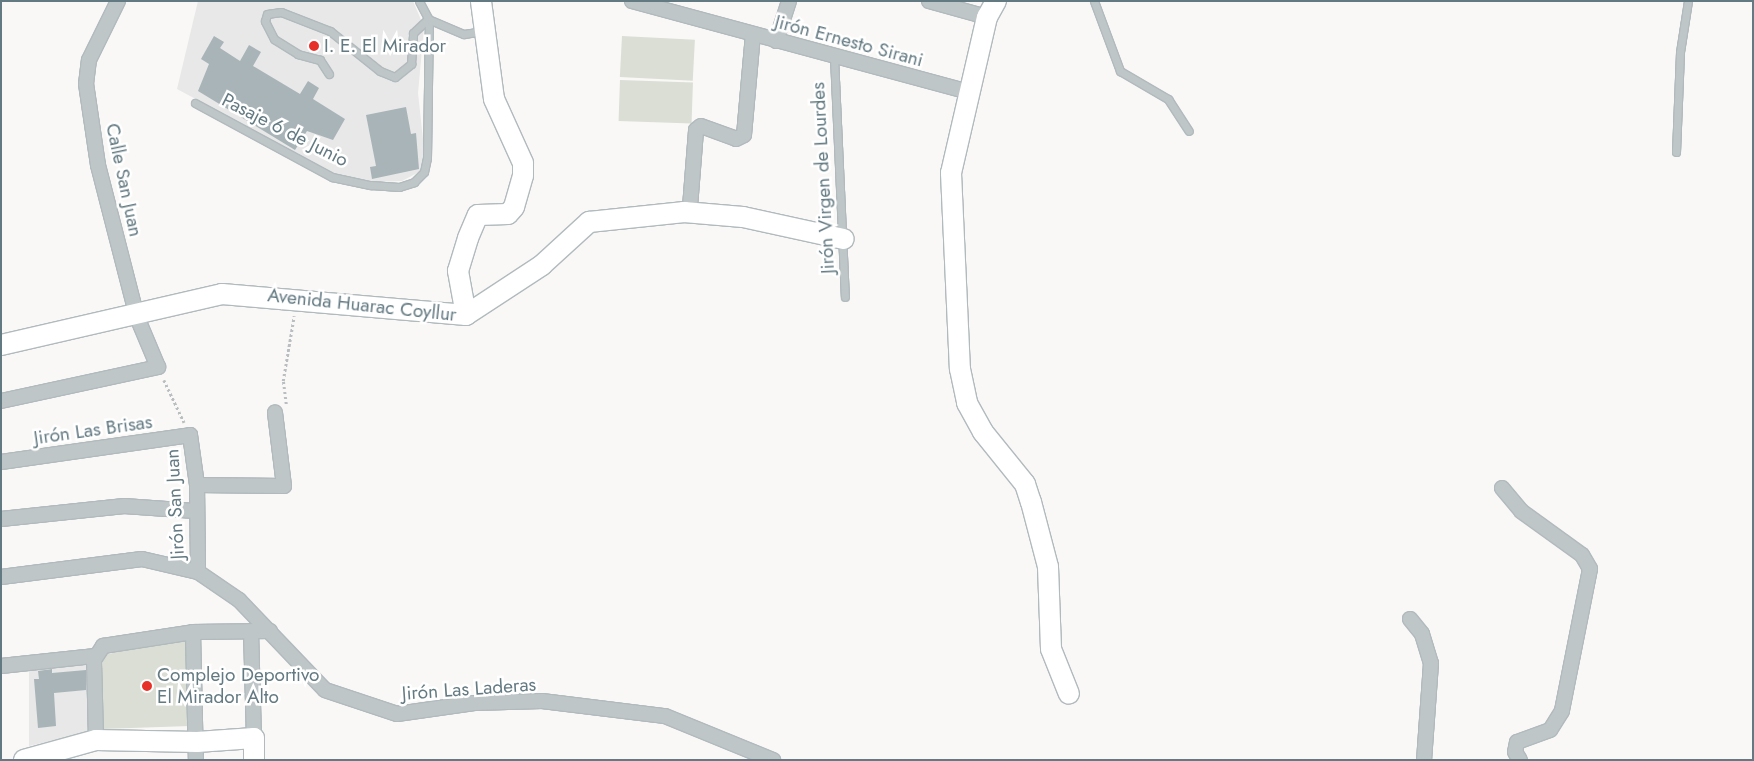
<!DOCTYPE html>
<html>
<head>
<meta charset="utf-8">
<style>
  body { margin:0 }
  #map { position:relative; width:1754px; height:761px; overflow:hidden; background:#f9f8f6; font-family:Jost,sans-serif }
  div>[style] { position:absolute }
  .built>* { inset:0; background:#e7e8e7 }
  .green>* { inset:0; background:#daded5; transform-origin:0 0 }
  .building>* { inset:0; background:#a9b4b8 }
  .path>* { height:2.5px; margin-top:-1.25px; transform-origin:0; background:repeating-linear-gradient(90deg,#b9bec0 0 2.5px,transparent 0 5px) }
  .roads { filter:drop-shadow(1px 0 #b1babd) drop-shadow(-1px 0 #b1babd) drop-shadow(0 1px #b1babd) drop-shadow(0 -1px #b1babd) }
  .lane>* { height:7px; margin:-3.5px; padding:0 3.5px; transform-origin:3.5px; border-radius:3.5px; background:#bfc6c8 }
  .street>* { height:14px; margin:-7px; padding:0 7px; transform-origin:7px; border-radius:7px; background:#bfc6c8 }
  .secondary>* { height:20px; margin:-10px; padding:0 10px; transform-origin:10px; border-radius:10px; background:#fff }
  .dots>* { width:14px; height:14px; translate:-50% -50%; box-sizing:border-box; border:2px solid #fff; border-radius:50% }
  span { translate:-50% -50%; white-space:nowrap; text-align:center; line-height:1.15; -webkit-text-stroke:5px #fff; paint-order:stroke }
  .street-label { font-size:19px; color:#637a82 }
  .poi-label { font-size:19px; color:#637a82 }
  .left { translate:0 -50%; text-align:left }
  .frame { position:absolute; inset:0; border:2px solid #637a82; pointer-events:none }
</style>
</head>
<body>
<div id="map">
  <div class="built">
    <div style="clip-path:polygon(198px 1px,413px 1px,424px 27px,418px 93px,425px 158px,421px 171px,402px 181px,374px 182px,336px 174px,177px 89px)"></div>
    <div style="clip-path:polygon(86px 662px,90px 665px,90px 732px,29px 746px,29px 668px)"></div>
  </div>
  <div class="green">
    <div style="left:622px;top:36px;width:73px;height:41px;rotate:3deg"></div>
    <div style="left:620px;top:80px;width:73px;height:41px;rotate:2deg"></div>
    <div style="clip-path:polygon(187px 638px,190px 726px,102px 729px,103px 655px)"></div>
  </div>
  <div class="building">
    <div style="clip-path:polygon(214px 36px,224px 42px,220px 48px,240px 61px,249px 45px,261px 52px,253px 66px,300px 94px,308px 81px,319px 88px,313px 99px,345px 119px,333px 140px,307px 131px,295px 150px,198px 91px,209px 64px,201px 59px)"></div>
    <div style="clip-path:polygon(406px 107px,411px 134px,416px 133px,419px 169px,372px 179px,370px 167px,376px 166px,366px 115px)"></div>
    <div style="clip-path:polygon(52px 669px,52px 673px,86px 670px,86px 690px,54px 693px,56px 726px,38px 728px,34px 679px,39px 679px,38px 671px)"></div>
  </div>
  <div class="path">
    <div style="left:164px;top:380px;width:47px;rotate:64.5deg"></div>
    <div style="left:286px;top:404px;width:23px;rotate:-97deg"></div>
    <div style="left:283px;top:381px;width:66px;rotate:-80.4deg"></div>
  </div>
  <div class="roads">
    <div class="lane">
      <div style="left:1094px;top:1px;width:75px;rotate:69.6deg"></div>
      <div style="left:1120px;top:71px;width:56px;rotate:30.3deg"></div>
      <div style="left:1168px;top:99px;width:38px;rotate:57deg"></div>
      <div style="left:834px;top:57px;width:240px;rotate:87.4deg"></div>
      <div style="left:329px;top:74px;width:17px;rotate:-123deg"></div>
      <div style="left:320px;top:60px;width:23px;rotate:-165deg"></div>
      <div style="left:298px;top:54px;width:28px;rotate:-148deg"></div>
      <div style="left:274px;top:39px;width:20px;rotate:-117deg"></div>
      <div style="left:265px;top:21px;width:7px;rotate:-74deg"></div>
      <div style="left:267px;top:14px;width:14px;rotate:-8deg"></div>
      <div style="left:281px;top:12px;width:53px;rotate:21.2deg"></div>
      <div style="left:330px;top:31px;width:64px;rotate:38.7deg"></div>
      <div style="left:380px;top:71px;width:16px;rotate:22deg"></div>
      <div style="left:395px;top:77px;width:21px;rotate:-39deg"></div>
      <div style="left:411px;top:64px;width:31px;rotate:-86deg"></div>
      <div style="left:413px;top:33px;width:21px;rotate:-43deg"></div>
      <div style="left:428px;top:19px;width:39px;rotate:23deg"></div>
      <div style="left:464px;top:34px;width:18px;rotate:-9deg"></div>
      <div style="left:195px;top:103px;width:156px;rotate:28.4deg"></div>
      <div style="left:332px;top:177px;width:40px;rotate:12deg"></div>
      <div style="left:371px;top:185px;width:28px;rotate:4deg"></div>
      <div style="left:399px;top:187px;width:16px;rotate:-18deg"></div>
      <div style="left:414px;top:182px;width:14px;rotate:-45deg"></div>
      <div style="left:424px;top:172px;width:14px;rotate:-78deg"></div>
      <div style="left:427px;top:158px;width:138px;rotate:-89.2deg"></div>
      <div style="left:429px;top:20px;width:21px;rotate:-118deg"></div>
      <div style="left:1676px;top:152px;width:100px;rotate:-87.7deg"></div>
      <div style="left:1680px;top:52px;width:52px;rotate:-81.1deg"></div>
    </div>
    <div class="street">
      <div style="left:632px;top:1px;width:350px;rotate:15.1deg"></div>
      <div style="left:929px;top:1px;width:60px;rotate:15.4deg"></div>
      <div style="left:776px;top:41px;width:42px;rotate:-72deg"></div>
      <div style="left:684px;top:212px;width:8px;rotate:-40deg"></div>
      <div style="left:690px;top:207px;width:77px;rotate:-85.5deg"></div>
      <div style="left:696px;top:130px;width:6px;rotate:-39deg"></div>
      <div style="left:701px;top:126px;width:37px;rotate:20deg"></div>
      <div style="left:736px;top:139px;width:9px;rotate:-27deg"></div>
      <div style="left:744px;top:135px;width:100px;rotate:-84.9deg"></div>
      <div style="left:1px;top:401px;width:161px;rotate:-12.2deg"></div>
      <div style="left:158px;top:367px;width:54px;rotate:-112.8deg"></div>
      <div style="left:137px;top:317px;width:157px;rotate:-104.4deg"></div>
      <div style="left:98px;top:165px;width:82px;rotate:-98.4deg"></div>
      <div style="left:86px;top:84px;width:24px;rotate:-83deg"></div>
      <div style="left:89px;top:60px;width:66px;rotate:-63.8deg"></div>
      <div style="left:1px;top:462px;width:191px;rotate:-8.1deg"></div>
      <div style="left:190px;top:435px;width:50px;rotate:82deg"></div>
      <div style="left:197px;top:485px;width:87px;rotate:89.3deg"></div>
      <div style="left:197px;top:485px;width:87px;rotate:0.7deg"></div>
      <div style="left:284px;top:486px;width:74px;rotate:-97deg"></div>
      <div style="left:1502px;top:488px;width:30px;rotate:50deg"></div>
      <div style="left:1521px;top:511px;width:75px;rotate:35.8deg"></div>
      <div style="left:1582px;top:555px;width:16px;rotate:60deg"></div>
      <div style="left:1590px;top:569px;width:145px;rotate:101.2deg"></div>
      <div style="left:1562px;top:711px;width:22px;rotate:122deg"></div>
      <div style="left:1550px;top:730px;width:35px;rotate:160deg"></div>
      <div style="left:1517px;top:742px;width:10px;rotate:101deg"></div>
      <div style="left:1515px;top:752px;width:9px;rotate:58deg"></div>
      <div style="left:1px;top:519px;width:124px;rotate:-6deg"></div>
      <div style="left:124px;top:506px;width:71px;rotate:4deg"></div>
      <div style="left:1px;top:577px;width:142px;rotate:-7.3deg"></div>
      <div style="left:142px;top:559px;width:57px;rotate:13.1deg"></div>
      <div style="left:198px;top:572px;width:50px;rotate:34.3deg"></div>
      <div style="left:239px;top:600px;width:124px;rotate:46.3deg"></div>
      <div style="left:325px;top:690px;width:76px;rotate:18.4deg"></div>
      <div style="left:397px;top:714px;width:78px;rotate:-8.1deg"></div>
      <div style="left:474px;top:703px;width:68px;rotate:-1.7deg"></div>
      <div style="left:542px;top:701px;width:124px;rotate:7deg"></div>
      <div style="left:665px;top:716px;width:117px;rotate:22.2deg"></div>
      <div style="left:1410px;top:619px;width:19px;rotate:51deg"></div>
      <div style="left:1422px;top:634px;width:30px;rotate:73deg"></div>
      <div style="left:1431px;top:663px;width:97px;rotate:94.1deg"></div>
      <div style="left:251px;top:631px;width:107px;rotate:88.4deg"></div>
      <div style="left:193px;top:632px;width:128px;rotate:88.7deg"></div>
      <div style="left:1px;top:666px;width:95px;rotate:-6.1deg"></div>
      <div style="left:96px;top:740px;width:80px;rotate:-91.4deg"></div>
      <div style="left:94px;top:660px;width:17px;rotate:-57deg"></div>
      <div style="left:103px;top:646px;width:91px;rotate:-8.8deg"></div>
      <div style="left:193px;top:632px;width:77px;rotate:-0.7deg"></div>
    </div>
    <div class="secondary">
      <div style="left:996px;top:1px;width:18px;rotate:119deg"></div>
      <div style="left:987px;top:17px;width:160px;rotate:103deg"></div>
      <div style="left:951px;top:173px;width:196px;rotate:87.4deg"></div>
      <div style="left:960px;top:369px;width:35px;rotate:78deg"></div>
      <div style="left:967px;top:403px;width:33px;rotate:61deg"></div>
      <div style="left:983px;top:432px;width:67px;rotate:51.1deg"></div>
      <div style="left:1025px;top:484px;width:19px;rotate:72deg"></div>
      <div style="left:1031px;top:502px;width:67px;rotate:75.3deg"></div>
      <div style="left:1048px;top:567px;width:82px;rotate:87.9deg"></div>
      <div style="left:1051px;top:649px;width:48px;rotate:68.2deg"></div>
      <div style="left:466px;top:315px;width:45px;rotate:-100.3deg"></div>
      <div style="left:458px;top:271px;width:34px;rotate:-73deg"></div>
      <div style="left:468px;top:238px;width:25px;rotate:-67deg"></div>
      <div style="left:478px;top:215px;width:30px;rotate:-2deg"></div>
      <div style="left:508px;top:214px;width:9px;rotate:-49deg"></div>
      <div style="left:514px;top:207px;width:33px;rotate:-74deg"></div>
      <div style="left:523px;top:175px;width:12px;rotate:-90deg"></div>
      <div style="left:523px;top:163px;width:70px;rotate:-114.4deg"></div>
      <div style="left:494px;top:99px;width:99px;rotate:-97.6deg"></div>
      <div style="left:1px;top:345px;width:227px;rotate:-13deg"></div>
      <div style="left:222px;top:294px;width:245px;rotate:4.9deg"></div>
      <div style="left:466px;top:315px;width:91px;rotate:-33.3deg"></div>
      <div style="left:542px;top:265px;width:64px;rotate:-42.5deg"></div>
      <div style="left:589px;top:222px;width:96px;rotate:-6deg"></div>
      <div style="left:684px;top:212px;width:59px;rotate:4.8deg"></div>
      <div style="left:743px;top:217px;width:103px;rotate:12.3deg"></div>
      <div style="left:24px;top:760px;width:75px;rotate:-15.5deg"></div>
      <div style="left:96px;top:740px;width:101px;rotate:1.1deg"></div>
      <div style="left:197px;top:742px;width:57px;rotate:-4deg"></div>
      <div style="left:254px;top:738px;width:22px;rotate:90deg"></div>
    </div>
  </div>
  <div class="dots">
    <div style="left:314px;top:46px;background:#e73028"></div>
    <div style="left:147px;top:686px;background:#e73028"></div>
  </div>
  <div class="street-label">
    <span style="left:849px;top:41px;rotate:15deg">Jirón Ernesto Sirani</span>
    <span style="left:285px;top:130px;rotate:27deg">Pasaje 6 de Junio</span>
    <span style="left:823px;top:178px;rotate:-93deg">Jirón Virgen de Lourdes</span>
    <span style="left:124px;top:180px;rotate:78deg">Calle San Juan</span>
    <span style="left:362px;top:305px;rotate:6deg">Avenida Huarac Coyllur</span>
    <span style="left:93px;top:430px;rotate:-8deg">Jirón Las Brisas</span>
    <span style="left:175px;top:504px;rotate:-93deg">Jirón San Juan</span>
    <span style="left:469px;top:689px;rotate:-4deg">Jirón Las Laderas</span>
  </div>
  <div class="poi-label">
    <span class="left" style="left:324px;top:46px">I. E. El Mirador</span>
    <span class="left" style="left:157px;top:686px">Complejo Deportivo<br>El Mirador Alto</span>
  </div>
  <div class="frame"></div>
</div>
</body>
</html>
